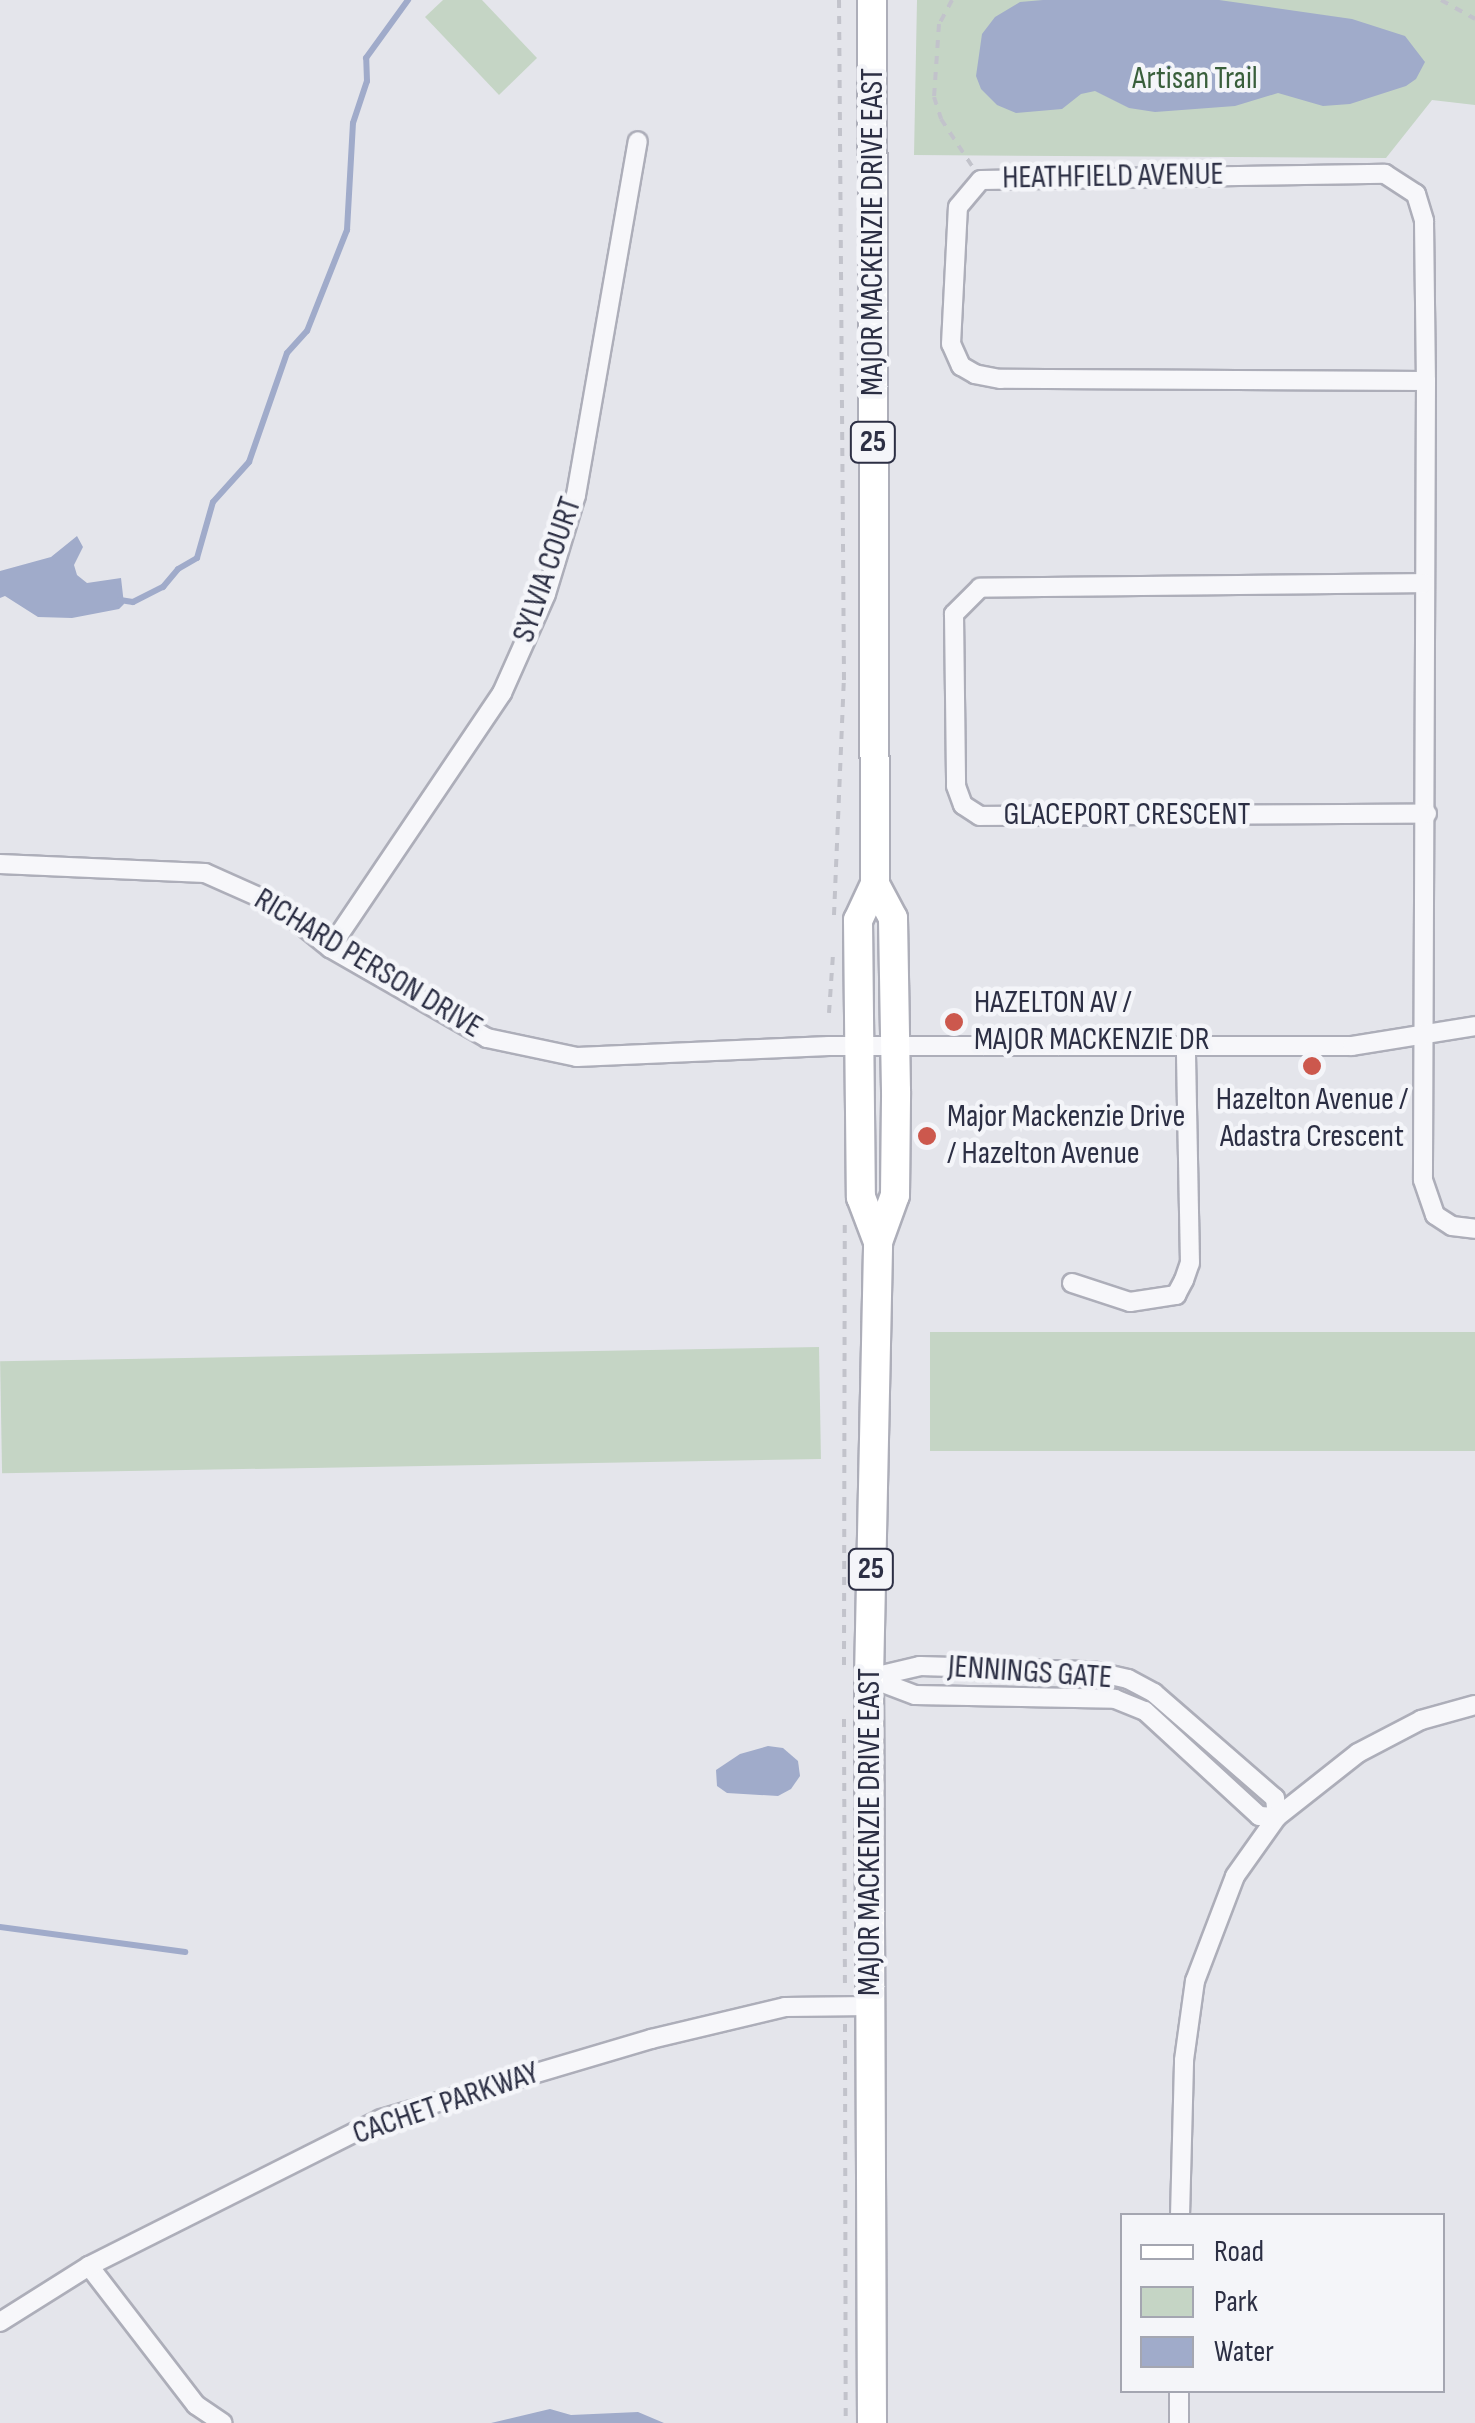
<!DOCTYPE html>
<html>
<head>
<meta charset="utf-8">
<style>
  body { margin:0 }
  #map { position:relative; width:1475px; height:2423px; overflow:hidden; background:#e4e5eb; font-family:"Sofia Sans Condensed",sans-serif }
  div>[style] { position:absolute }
  .green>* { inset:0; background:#c5d5c5; transform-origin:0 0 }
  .water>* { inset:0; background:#a0abca }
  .stream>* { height:6px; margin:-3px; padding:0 3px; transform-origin:3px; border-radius:3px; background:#a0abca }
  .path>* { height:4px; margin-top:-2px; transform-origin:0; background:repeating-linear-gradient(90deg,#c2c3cb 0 8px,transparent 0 16px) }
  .roads { filter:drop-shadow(2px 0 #adaeb9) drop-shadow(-2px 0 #adaeb9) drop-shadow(0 2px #adaeb9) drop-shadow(0 -2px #adaeb9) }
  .minor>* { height:18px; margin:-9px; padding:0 9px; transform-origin:9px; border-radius:9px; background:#f7f7fa }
  .primary>* { height:28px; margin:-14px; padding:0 14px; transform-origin:14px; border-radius:14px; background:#fff }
  .dots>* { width:28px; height:28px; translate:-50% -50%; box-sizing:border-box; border:5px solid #f4f5f9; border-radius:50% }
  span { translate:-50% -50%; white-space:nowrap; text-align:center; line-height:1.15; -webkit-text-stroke:9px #f4f5f9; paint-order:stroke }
  .shield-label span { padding:2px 8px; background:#f4f5f9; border:2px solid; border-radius:8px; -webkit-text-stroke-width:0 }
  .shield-label { font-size:30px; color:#2c2f44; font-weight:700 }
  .park-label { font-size:32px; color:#395f3b }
  .street-label { font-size:32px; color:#2c2f44 }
  .poi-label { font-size:32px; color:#2c2f44 }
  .left { translate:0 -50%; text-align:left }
  .legend { position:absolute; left:1120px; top:2213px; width:325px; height:180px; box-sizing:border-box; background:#f4f5f9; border:2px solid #a4a6b1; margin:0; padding:12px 18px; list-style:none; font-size:30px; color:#2c2f44 }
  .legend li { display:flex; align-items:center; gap:20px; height:50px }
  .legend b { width:50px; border:2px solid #a4a6b1 }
</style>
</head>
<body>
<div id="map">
  <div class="green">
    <div style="clip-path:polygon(443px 0,482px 0,537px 58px,499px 95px,425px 17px)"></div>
    <div style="clip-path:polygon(917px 0,1475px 0,1475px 105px,1432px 100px,1386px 158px,914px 155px)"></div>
    <div style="left:1475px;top:1332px;width:119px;height:545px;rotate:90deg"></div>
    <div style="left:819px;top:1347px;width:112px;height:819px;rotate:89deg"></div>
  </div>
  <div class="water">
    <div style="clip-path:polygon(1043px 0,1219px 0,1352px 19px,1405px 36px,1425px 62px,1416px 79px,1406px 86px,1350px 104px,1323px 106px,1278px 93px,1235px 106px,1155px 112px,1129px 108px,1095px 91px,1081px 94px,1062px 109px,1016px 113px,997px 105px,981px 89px,976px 76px,982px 34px,995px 17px,1020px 2px)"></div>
    <div style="clip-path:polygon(77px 536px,83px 547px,74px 565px,77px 575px,87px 583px,121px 578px,124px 604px,119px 609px,72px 618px,38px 617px,5px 596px,0 598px,0 571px,51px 557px)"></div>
    <div style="clip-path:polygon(768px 1746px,783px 1748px,798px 1761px,800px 1776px,791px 1789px,778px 1796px,727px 1793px,717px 1786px,716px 1770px,740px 1754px)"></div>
    <div style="clip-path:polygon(550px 2409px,571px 2415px,638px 2412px,664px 2423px,491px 2423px)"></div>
  </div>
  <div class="stream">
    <div style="left:120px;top:600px;width:13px;rotate:9deg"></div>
    <div style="left:133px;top:602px;width:34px;rotate:-27deg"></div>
    <div style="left:163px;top:587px;width:23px;rotate:-50deg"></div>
    <div style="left:178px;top:569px;width:22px;rotate:-30deg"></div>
    <div style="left:197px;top:558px;width:58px;rotate:-74.1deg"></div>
    <div style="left:213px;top:502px;width:54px;rotate:-48deg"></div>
    <div style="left:249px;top:462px;width:115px;rotate:-70.8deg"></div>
    <div style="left:287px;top:353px;width:30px;rotate:-48deg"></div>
    <div style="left:307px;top:331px;width:109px;rotate:-68.4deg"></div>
    <div style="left:347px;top:230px;width:107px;rotate:-86.8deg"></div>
    <div style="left:353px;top:123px;width:44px;rotate:-71.6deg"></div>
    <div style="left:367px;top:81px;width:23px;rotate:-92deg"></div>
    <div style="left:366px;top:58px;width:72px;rotate:-54.1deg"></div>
    <div style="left:0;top:1927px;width:187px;rotate:7.7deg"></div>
  </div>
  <div class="path">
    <div style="left:952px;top:0;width:27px;rotate:118deg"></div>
    <div style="left:939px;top:24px;width:73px;rotate:93.9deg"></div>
    <div style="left:934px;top:97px;width:23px;rotate:72deg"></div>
    <div style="left:941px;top:119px;width:56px;rotate:56.6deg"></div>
    <div style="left:1441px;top:0;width:39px;rotate:29deg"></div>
    <div style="left:834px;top:915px;width:235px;rotate:-87.6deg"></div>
    <div style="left:844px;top:680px;width:680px;rotate:-90.42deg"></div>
    <div style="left:829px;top:1013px;width:59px;rotate:-86.1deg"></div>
    <div style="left:844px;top:1665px;width:441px;rotate:-89.9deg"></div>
    <div style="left:844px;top:1719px;width:271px;rotate:89.8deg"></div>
    <div style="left:845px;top:2024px;width:399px;rotate:89.9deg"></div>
  </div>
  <div class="roads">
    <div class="minor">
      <div style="left:1426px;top:381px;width:426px;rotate:-179.7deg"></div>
      <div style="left:1000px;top:379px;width:25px;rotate:-169deg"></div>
      <div style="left:975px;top:374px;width:16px;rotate:-150deg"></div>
      <div style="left:961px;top:366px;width:24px;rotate:-114deg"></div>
      <div style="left:951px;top:344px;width:137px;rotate:-87.1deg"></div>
      <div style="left:958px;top:207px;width:35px;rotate:-50deg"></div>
      <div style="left:981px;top:180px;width:404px;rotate:-0.9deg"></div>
      <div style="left:1385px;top:174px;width:37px;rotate:33deg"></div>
      <div style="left:1416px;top:194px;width:28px;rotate:73deg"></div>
      <div style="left:1424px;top:221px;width:160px;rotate:89.3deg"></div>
      <div style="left:1426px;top:381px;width:799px;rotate:90.22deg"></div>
      <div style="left:1423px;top:1180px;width:37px;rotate:71deg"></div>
      <div style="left:1435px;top:1215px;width:20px;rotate:33deg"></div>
      <div style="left:1452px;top:1226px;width:23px;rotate:7deg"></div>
      <div style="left:1424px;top:583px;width:444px;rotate:179.4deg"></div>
      <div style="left:980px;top:588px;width:37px;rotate:135deg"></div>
      <div style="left:954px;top:614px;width:172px;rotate:89.3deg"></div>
      <div style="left:956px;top:786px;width:20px;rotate:70deg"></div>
      <div style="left:963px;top:805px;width:20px;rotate:33deg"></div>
      <div style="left:980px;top:816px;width:447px;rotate:-0.3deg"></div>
      <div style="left:0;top:864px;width:205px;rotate:2.5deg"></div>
      <div style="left:205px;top:873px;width:79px;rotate:24deg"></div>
      <div style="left:277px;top:905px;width:68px;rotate:39.1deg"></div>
      <div style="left:330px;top:948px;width:181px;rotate:29.8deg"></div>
      <div style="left:487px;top:1038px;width:92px;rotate:11.9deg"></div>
      <div style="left:577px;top:1057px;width:252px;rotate:-2.5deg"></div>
      <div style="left:829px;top:1046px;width:523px"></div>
      <div style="left:1352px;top:1046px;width:125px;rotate:-9.2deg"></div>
      <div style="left:330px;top:948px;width:308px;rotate:-56deg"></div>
      <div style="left:502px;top:693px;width:108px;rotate:-66deg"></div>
      <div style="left:546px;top:594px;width:103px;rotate:-73.1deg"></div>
      <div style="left:576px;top:495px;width:359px;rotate:-80.1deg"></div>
      <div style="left:1072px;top:1283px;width:61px;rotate:18.1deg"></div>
      <div style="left:1130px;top:1302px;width:47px;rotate:-8.7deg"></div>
      <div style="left:1176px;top:1295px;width:17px;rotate:-62deg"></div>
      <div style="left:1184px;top:1280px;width:18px;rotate:-71deg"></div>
      <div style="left:1190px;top:1263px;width:217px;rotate:-91.1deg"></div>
      <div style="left:869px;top:1678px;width:52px;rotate:-13.2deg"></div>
      <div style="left:920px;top:1666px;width:173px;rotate:1.7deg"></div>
      <div style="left:1093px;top:1671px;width:36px;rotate:13deg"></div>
      <div style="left:1128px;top:1679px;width:30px;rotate:28deg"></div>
      <div style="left:1154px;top:1693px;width:160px;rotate:41deg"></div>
      <div style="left:1275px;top:1798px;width:19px;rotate:84deg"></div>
      <div style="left:870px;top:1678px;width:48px;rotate:20.7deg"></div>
      <div style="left:915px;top:1695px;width:200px;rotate:1.1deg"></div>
      <div style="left:1115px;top:1699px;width:32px;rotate:22deg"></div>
      <div style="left:1145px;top:1711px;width:155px;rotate:42.6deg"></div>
      <div style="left:1259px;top:1816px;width:18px;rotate:3deg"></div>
      <div style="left:1180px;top:2216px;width:156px;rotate:-88.5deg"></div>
      <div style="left:1184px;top:2060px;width:80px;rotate:-82.1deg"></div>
      <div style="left:1195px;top:1981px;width:112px;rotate:-69.1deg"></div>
      <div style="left:1235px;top:1876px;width:72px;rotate:-54.6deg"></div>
      <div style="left:1277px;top:1817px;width:103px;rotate:-38.3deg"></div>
      <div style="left:1358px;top:1753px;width:71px;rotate:-27.6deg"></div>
      <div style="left:1421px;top:1720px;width:56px;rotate:-15.5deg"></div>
      <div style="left:89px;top:2266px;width:175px;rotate:52.4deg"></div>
      <div style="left:196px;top:2405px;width:32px;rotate:34deg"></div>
      <div style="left:0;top:2322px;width:105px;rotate:-32.2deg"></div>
      <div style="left:89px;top:2266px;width:327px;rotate:-26.7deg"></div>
      <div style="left:381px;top:2119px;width:282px;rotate:-16.5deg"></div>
      <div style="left:651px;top:2039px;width:138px;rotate:-13.4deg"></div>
      <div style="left:785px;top:2007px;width:86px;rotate:-0.7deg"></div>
      <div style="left:1179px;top:2390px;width:33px;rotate:90deg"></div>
    </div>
    <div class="primary">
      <div style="left:872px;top:0;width:884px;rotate:89.81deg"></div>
      <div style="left:875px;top:884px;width:40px;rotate:115deg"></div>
      <div style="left:858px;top:920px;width:277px;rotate:89.4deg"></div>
      <div style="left:861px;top:1197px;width:48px;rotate:69.3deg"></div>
      <div style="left:872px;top:2423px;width:745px;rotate:-90.23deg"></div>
      <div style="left:869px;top:1678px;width:436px;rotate:-88.8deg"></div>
      <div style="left:878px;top:1242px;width:50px;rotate:-70.1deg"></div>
      <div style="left:895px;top:1195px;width:104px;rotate:-89.4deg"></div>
      <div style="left:896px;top:1091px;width:173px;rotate:-91deg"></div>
      <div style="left:893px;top:918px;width:38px;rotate:-118deg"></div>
    </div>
  </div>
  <div class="dots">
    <div style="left:954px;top:1022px;background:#cc584d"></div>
    <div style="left:1312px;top:1066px;background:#cc584d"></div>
    <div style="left:927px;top:1136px;background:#cc584d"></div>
  </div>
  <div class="shield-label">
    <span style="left:873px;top:442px">25</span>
    <span style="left:871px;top:1569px">25</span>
  </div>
  <div class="park-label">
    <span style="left:1195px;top:79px">Artisan Trail</span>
  </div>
  <div class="street-label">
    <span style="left:1113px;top:177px;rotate:-1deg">HEATHFIELD AVENUE</span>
    <span style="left:873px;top:232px;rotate:-90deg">MAJOR MACKENZIE DRIVE EAST</span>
    <span style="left:548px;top:570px;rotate:-71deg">SYLVIA COURT</span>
    <span style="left:1127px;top:815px">GLACEPORT CRESCENT</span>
    <span style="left:368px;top:964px;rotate:31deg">RICHARD PERSON DRIVE</span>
    <span style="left:1030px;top:1673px;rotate:4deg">JENNINGS GATE</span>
    <span style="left:870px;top:1832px;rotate:-90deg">MAJOR MACKENZIE DRIVE EAST</span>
    <span style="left:446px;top:2104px;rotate:-19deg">CACHET PARKWAY</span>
  </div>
  <div class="poi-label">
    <span class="left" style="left:974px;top:1022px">HAZELTON AV /<br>MAJOR MACKENZIE DR</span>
    <span style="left:1312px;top:1119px">Hazelton Avenue /<br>Adastra Crescent</span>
    <span class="left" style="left:947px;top:1136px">Major Mackenzie Drive<br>/ Hazelton Avenue</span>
  </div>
  <ul class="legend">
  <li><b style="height:12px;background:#fff"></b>Road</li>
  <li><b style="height:28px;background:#c5d5c5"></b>Park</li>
  <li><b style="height:28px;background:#a0abca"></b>Water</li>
  </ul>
</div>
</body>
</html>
